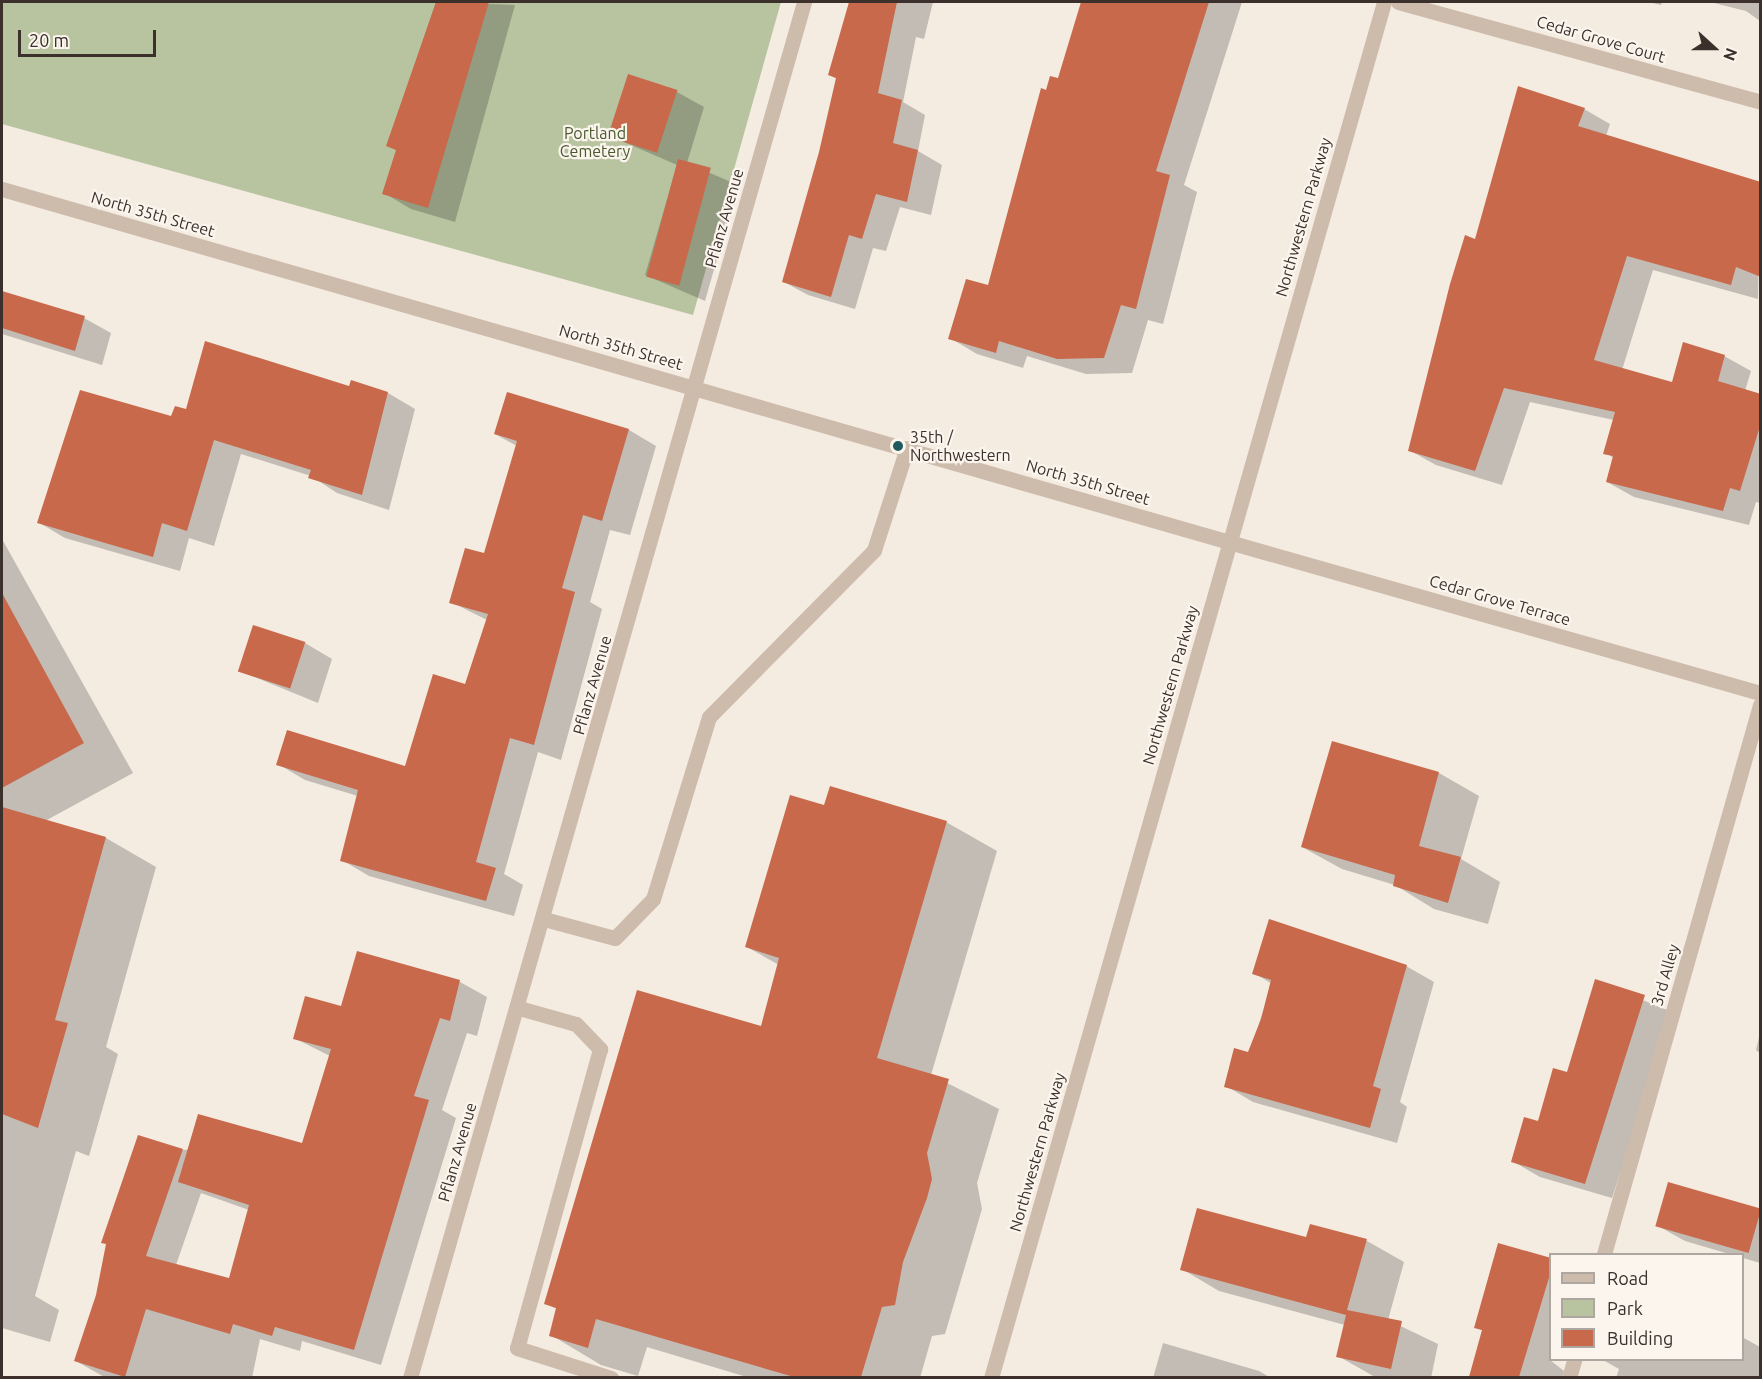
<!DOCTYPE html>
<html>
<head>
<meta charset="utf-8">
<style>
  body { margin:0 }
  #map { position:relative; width:1762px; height:1379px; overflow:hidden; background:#f4ebe1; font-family:Ubuntu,sans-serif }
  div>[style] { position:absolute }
  .green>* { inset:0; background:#b8c4a0 }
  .shadow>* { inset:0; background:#0003 }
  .building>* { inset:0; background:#c8694b; transform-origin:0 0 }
  .service>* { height:15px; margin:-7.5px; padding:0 7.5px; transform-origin:7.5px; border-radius:7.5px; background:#cdbbac }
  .minor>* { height:15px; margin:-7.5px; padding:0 7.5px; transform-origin:7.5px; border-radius:7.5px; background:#cdbbac }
  .tertiary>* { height:15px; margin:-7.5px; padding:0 7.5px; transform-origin:7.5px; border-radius:7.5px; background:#cdbbac }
  .dots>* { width:16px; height:16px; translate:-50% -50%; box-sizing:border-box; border:3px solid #fbf5ee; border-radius:50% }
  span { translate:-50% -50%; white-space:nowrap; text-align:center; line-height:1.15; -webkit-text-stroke:4.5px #fbf5ee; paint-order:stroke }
  .street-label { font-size:16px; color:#3b302b }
  .park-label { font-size:16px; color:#4a5a2e }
  .poi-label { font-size:16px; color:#3b302b }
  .left { translate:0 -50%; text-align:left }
  .frame { position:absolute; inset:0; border:3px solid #3b302b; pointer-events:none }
  .legend { position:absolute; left:1549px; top:1253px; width:195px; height:108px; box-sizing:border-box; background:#fbf5ee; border:2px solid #aea6a0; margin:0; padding:8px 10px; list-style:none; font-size:18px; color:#3b302b }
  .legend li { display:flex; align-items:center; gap:12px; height:30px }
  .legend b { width:30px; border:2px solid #aea6a0 }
  .north { position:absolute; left:1684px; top:18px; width:60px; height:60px; -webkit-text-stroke:4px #fbf5ee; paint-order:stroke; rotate:111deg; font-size:16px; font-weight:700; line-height:24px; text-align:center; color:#3b302b }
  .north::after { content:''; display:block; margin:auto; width:21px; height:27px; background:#3b302b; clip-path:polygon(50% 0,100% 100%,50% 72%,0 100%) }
  .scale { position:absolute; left:18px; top:30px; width:138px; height:27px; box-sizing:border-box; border:3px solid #3b302b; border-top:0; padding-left:8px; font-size:18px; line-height:21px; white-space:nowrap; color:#3b302b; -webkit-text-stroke:4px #fbf5ee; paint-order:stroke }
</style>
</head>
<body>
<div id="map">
  <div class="green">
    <div style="clip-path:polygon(2px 2px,781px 2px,693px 315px,2px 124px)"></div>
  </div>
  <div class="shadow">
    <div style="clip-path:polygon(436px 2px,515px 5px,455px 222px,411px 209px,384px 193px,397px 150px,388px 145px)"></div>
    <div style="clip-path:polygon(850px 2px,933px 2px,924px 39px,916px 37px,903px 102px,925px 115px,918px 151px,942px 165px,931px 215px,900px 207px,886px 251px,873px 248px,855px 309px,808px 295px,784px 282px,821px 153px,837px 79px,830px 75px)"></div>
    <div style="clip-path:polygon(1082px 2px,1242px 2px,1184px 185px,1197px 192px,1163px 324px,1148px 320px,1132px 373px,1086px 374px,1027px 356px,1023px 368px,977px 354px,950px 338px,989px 287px,1047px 92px,1059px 80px)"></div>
    <div style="clip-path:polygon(1648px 2px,1662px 2px,1661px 5px)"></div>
    <div style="clip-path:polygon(1710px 2px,1760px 2px,1760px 21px,1746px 11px)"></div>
    <div style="clip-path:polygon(677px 92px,704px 107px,687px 163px,738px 185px,705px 301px,645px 275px,677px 165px,610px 136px)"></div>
    <div style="clip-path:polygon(1584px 109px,1610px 124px,1606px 136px,1760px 184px,1758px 299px,1653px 270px,1622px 370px,1673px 384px,1724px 356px,1751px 371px,1745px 391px,1760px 395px,1760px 503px,1756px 502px,1749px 525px,1634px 497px,1607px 482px,1614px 458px,1605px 453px,1614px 420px,1530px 402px,1502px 485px,1436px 465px,1409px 450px,1476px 240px)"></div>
    <div style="clip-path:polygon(2px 293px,84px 318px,111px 333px,102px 365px,2px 334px)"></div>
    <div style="clip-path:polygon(350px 388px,388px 393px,415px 409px,389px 510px,337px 493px,311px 476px,241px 454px,214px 546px,189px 538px,180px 571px,65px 538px,38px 522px,187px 411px)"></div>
    <div style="clip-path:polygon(629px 430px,656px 446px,630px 535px,610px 530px,590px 602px,602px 609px,561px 760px,538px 752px,504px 874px,523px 885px,514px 916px,369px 876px,342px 860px,358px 796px,305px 780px,278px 764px,406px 768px,466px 686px,487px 620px,451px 602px,485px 555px,517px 446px,495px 434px)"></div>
    <div style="clip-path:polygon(2px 539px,133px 773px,45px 821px,106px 838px,156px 867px,106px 1047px,118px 1054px,89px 1156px,76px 1151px,35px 1296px,59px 1310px,50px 1342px,2px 1328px)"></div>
    <div style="clip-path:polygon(254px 627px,305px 643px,332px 659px,318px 703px,240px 671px)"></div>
    <div style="clip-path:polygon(1333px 743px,1439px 773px,1479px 796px,1461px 859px,1500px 882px,1488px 924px,1434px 909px,1395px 885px,1342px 869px,1302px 847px)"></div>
    <div style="clip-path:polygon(825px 807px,946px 822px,997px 851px,931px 1075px,999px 1109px,977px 1183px,982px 1209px,945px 1334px,932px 1336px,920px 1378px,750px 1378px,647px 1347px,638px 1376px,601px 1365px,551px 1335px,557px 1309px,546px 1303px,762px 1028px,779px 965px,747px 947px)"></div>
    <div style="clip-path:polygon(evenodd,358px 953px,460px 982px,487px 997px,477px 1036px,467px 1033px,442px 1110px,456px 1118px,381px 1365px,302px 1341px,300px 1351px,260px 1339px,252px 1378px,106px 1378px,76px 1361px,182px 1150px,303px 1144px,330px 1056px,294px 1038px,342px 1008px,358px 953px,201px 1193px,249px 1210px,230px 1280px,176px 1265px,201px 1193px)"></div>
    <div style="clip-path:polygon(1406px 966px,1434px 982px,1400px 1102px,1407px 1107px,1397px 1143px,1253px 1102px,1226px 1086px,1249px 1054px,1272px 984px,1254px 973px)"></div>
    <div style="clip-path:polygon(1596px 981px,1672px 1012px,1612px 1198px,1540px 1177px,1512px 1161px,1568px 1074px)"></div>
    <div style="clip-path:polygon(1760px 1033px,1760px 1053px,1756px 1050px)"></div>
    <div style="clip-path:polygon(1760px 1210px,1760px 1263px,1685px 1241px,1658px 1226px)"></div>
    <div style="clip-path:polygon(1311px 1226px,1367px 1241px,1404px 1262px,1388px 1320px,1438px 1344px,1431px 1378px,1375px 1377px,1338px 1356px,1345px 1325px,1219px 1291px,1182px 1269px,1307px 1238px)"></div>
    <div style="clip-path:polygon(1550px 1260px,1550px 1360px,1564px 1371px,1562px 1378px,1470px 1378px,1483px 1331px,1476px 1327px)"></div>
    <div style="clip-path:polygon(1742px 1337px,1760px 1347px,1760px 1378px,1616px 1378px,1619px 1369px,1603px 1360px,1742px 1360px)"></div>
    <div style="clip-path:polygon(1163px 1343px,1259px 1371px,1271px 1378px,1153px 1378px)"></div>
  </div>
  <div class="building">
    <div style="clip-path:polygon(436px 2px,489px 2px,428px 208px,382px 194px,396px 150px,386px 146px)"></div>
    <div style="clip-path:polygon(849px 2px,897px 2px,878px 93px,902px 100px,893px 143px,918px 150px,907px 202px,876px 194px,862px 239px,849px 235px,831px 297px,782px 282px,819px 152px,836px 78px,828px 75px)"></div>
    <div style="clip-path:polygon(1081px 2px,1209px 2px,1156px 171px,1170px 175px,1136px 309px,1121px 305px,1104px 358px,1057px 359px,999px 341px,996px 353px,948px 339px,966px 279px,988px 285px,1041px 88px,1046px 90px,1050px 76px,1058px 78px)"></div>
    <div style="left:628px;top:74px;width:52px;height:66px;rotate:18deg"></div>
    <div style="clip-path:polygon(1518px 86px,1585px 108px,1578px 126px,1761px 182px,1761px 277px,1736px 267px,1731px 285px,1627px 256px,1594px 360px,1672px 382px,1683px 342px,1725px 355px,1718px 381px,1761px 394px,1761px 423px,1740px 491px,1730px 488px,1723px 511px,1606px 482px,1613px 456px,1603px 454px,1615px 412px,1504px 388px,1475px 471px,1408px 451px,1450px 284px,1465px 235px,1475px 239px)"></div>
    <div style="left:678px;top:159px;width:34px;height:122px;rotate:15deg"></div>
    <div style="clip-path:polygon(2px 291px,85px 316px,75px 351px,2px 328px)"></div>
    <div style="clip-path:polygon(205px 341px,349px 386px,351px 380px,388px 392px,362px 495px,308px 478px,311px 470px,214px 440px,187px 531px,162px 523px,153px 557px,37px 523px,80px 390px,171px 416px,175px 406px,186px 409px)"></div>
    <div style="clip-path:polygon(507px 392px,629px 429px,602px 521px,583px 515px,562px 588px,575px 592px,534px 745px,510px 738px,476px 862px,496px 868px,486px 901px,340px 861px,358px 790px,276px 765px,287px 730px,405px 766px,433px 674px,465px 684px,488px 614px,449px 603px,465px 548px,484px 553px,517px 441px,494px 434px)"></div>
    <div style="clip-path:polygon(2px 593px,84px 743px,2px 788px)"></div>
    <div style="left:253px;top:625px;width:55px;height:49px;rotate:18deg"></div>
    <div style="clip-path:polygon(1332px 741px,1439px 772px,1419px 846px,1461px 857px,1448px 903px,1393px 886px,1395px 875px,1301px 847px)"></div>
    <div style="clip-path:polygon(830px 786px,947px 821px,877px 1058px,949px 1079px,927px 1153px,932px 1179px,927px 1198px,903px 1262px,895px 1305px,882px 1307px,861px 1377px,794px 1377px,596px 1319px,588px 1348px,549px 1336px,556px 1308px,544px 1304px,637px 990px,761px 1026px,779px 958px,745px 947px,790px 795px,824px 805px)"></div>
    <div style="clip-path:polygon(2px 807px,106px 837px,55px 1020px,68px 1023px,38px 1128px,2px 1114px)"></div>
    <div style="clip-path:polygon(1269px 919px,1407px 965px,1373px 1086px,1381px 1089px,1370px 1128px,1224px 1087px,1234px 1048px,1248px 1052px,1261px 1019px,1271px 980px,1252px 974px)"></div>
    <div style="clip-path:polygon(357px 951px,460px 980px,450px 1021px,440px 1018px,414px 1096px,429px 1100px,354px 1350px,275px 1327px,272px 1336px,233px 1324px,230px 1334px,146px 1309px,125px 1377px,74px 1361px,96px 1295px,106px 1244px,101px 1243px,138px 1135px,183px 1149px,146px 1256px,229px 1278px,249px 1205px,178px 1182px,198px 1114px,302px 1143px,331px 1049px,293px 1039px,305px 996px,341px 1006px)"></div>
    <div style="clip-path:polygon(1595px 979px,1645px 995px,1585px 1184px,1511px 1162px,1524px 1117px,1538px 1121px,1553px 1068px,1567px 1072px)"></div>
    <div style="left:1668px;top:1182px;width:97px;height:46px;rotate:16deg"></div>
    <div style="clip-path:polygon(1197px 1208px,1306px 1237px,1310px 1224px,1367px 1239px,1347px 1310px,1402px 1321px,1391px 1369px,1336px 1357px,1346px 1315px,1180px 1270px)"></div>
    <div style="clip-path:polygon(1498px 1243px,1551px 1258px,1551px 1271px,1519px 1377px,1469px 1377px,1482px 1330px,1474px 1328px)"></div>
  </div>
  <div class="service">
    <div style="left:544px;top:919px;width:73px;rotate:15deg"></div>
    <div style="left:615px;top:938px;width:54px;rotate:-45.7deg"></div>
    <div style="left:653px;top:899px;width:190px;rotate:-72.9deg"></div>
    <div style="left:709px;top:717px;width:235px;rotate:-45.3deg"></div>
    <div style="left:874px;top:550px;width:107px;rotate:-72.1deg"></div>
    <div style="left:519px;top:1008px;width:59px;rotate:15.7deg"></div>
    <div style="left:576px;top:1024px;width:35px;rotate:46deg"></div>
    <div style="left:600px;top:1049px;width:310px;rotate:105.5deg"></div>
    <div style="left:517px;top:1348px;width:99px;rotate:17.7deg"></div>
    <div style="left:1604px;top:1254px;width:571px;rotate:-74.14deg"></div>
    <div style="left:1569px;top:1378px;width:19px;rotate:-74deg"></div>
  </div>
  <div class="minor">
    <div style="left:1398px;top:2px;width:376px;rotate:15.4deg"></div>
    <div style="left:1229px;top:542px;width:552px;rotate:15.87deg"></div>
    <div style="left:410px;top:1378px;width:1431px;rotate:-74.02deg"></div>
  </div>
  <div class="tertiary">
    <div style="left:2px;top:189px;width:1277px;rotate:16.05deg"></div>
    <div style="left:991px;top:1378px;width:1431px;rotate:-74.06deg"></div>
  </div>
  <div class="dots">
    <div style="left:898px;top:446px;background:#1f5a5e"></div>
  </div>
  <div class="street-label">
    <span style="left:1601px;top:39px;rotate:16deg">Cedar Grove Court</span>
    <span style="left:153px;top:214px;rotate:16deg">North 35th Street</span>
    <span style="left:1303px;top:217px;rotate:-74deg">Northwestern Parkway</span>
    <span style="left:724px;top:218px;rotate:-74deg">Pflanz Avenue</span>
    <span style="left:621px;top:347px;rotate:16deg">North 35th Street</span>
    <span style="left:1088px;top:482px;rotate:16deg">North 35th Street</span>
    <span style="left:1500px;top:600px;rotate:16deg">Cedar Grove Terrace</span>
    <span style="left:592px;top:685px;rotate:-74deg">Pflanz Avenue</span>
    <span style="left:1170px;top:685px;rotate:-74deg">Northwestern Parkway</span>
    <span style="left:1665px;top:975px;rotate:-74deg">3rd Alley</span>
    <span style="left:457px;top:1152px;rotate:-74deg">Pflanz Avenue</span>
    <span style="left:1037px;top:1152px;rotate:-74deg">Northwestern Parkway</span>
  </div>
  <div class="park-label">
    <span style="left:595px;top:142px">Portland<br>Cemetery</span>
  </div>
  <div class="poi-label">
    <span class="left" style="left:910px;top:446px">35th /<br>Northwestern</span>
  </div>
  <div class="frame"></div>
  <ul class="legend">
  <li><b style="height:8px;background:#cdbbac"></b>Road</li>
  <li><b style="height:16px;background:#b8c4a0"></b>Park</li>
  <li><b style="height:16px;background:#c8694b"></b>Building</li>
  </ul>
  <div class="north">N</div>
  <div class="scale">20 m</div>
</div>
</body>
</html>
